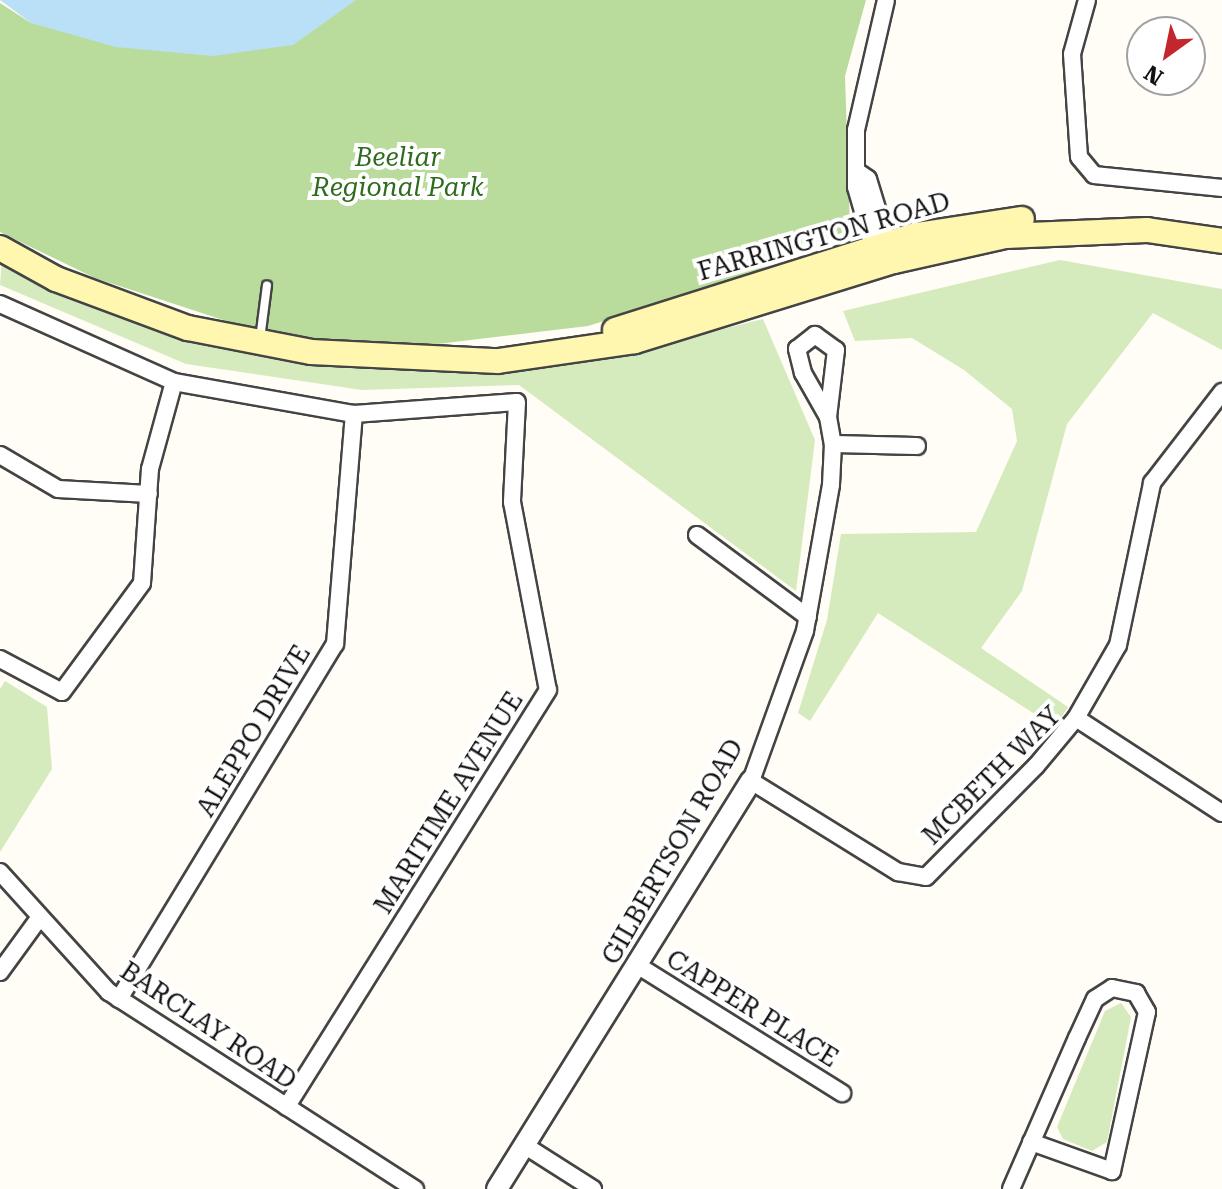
<!DOCTYPE html>
<html>
<head>
<meta charset="utf-8">
<style>
  body { margin:0 }
  #map { position:relative; width:1222px; height:1189px; overflow:hidden; background:#fffdf5; font-family:"Roboto Serif",serif }
  div>[style] { position:absolute }
  .green>* { inset:0; background:#d5ebbd }
  .forest>* { inset:0; background:#b9dc9c }
  .water>* { inset:0; background:#b9e0f7 }
  .roads { filter:drop-shadow(2px 0 #444) drop-shadow(-2px 0 #444) drop-shadow(0 2px #444) drop-shadow(0 -2px #444) }
  .service>* { height:8px; margin:-4px; padding:0 4px; transform-origin:4px; border-radius:4px; background:#fff }
  .minor>* { height:16px; margin:-8px; padding:0 8px; transform-origin:8px; border-radius:8px; background:#fff }
  .tertiary>* { height:20px; margin:-10px; padding:0 10px; transform-origin:10px; border-radius:10px; background:#fff }
  .secondary>* { height:24px; margin:-12px; padding:0 12px; transform-origin:12px; border-radius:12px; background:#fff6b0 }
  span { translate:-50% -50%; white-space:nowrap; text-align:center; line-height:1.15; -webkit-text-stroke:8px #fff; paint-order:stroke }
  .park-label { font-size:26px; color:#2f6b1f; font-style:italic }
  .street-label { font-size:26px; color:#111 }
  .north { position:absolute; left:1126px; top:16px; width:80px; height:80px; box-sizing:border-box; background:#fff; border:2px solid #a0a0a0; border-radius:50%; rotate:213deg; font-size:22px; font-weight:700; line-height:32px; text-align:center; color:#111 }
  .north::after { content:''; display:block; margin:auto; width:28px; height:36px; background:#c4262e; clip-path:polygon(50% 0,100% 100%,50% 72%,0 100%) }
</style>
</head>
<body>
<div id="map">
  <div class="green">
    <div style="clip-path:polygon(2px 259px,280px 358px,469px 372px,619px 355px,763px 319px,815px 440px,796px 591px,519px 385px,362px 390px,186px 364px,0 285px)"></div>
    <div style="clip-path:polygon(1060px 260px,1222px 289px,1222px 350px,1153px 313px,1067px 424px,1022px 591px,981px 648px,1068px 707px,1055px 727px,878px 613px,810px 721px,798px 713px,827px 620px,841px 534px,976px 532px,1017px 441px,1012px 409px,964px 370px,912px 338px,855px 341px,843px 311px)"></div>
    <div style="clip-path:polygon(5px 681px,47px 707px,52px 769px,0 852px,0 689px)"></div>
    <div style="clip-path:polygon(1121px 1003px,1131px 1017px,1107px 1142px,1092px 1151px,1063px 1139px,1057px 1127px,1105px 1011px)"></div>
  </div>
  <div class="forest">
    <div style="clip-path:polygon(356px 0,866px 0,845px 76px,850px 229px,736px 280px,588px 326px,404px 348px,260px 332px,95px 278px,0 232px,0 3px,31px 23px,347px 5px)"></div>
  </div>
  <div class="water">
    <div style="clip-path:polygon(0 0,356px 0,293px 45px,213px 56px,116px 47px,31px 23px)"></div>
  </div>
  <div class="roads">
    <div class="service">
      <div style="left:260px;top:339px;width:54px;rotate:-82.6deg"></div>
    </div>
    <div class="minor">
      <div style="left:1087px;top:0;width:56px;rotate:105.5deg"></div>
      <div style="left:1072px;top:54px;width:103px;rotate:86.1deg"></div>
      <div style="left:1079px;top:157px;width:23px;rotate:50deg"></div>
      <div style="left:1094px;top:175px;width:129px;rotate:5.8deg"></div>
      <div style="left:858px;top:172px;width:12px;rotate:35deg"></div>
      <div style="left:868px;top:179px;width:78px;rotate:73deg"></div>
      <div style="left:876px;top:256px;width:72px;rotate:-106.2deg"></div>
      <div style="left:856px;top:187px;width:57px;rotate:-90deg"></div>
      <div style="left:856px;top:130px;width:133px;rotate:-77deg"></div>
      <div style="left:0;top:304px;width:191px;rotate:24.1deg"></div>
      <div style="left:174px;top:382px;width:183px;rotate:10.1deg"></div>
      <div style="left:354px;top:414px;width:163px;rotate:-4.2deg"></div>
      <div style="left:517px;top:402px;width:100px;rotate:92.9deg"></div>
      <div style="left:512px;top:502px;width:191px;rotate:79.2deg"></div>
      <div style="left:548px;top:690px;width:492px;rotate:122.1deg"></div>
      <div style="left:828px;top:417px;width:51px;rotate:-119.6deg"></div>
      <div style="left:803px;top:373px;width:25px;rotate:-104deg"></div>
      <div style="left:797px;top:349px;width:23px;rotate:-38deg"></div>
      <div style="left:815px;top:335px;width:26px;rotate:36deg"></div>
      <div style="left:836px;top:350px;width:67px;rotate:96.8deg"></div>
      <div style="left:828px;top:417px;width:27px;rotate:80deg"></div>
      <div style="left:833px;top:444px;width:41px;rotate:92.8deg"></div>
      <div style="left:831px;top:485px;width:148px;rotate:100.1deg"></div>
      <div style="left:805px;top:631px;width:159px;rotate:109.8deg"></div>
      <div style="left:751px;top:781px;width:173px;rotate:31.8deg"></div>
      <div style="left:898px;top:872px;width:28px;rotate:10deg"></div>
      <div style="left:926px;top:877px;width:156px;rotate:-45.3deg"></div>
      <div style="left:1036px;top:766px;width:62px;rotate:-50.2deg"></div>
      <div style="left:1076px;top:718px;width:174px;rotate:33.1deg"></div>
      <div style="left:833px;top:444px;width:84px;rotate:1.4deg"></div>
      <div style="left:0;top:455px;width:67px;rotate:30.4deg"></div>
      <div style="left:58px;top:489px;width:91px;rotate:3.1deg"></div>
      <div style="left:697px;top:535px;width:138px;rotate:36.5deg"></div>
      <div style="left:0;top:659px;width:70px;rotate:28deg"></div>
      <div style="left:62px;top:692px;width:135px;rotate:-53.7deg"></div>
      <div style="left:142px;top:583px;width:114px;rotate:-86deg"></div>
      <div style="left:150px;top:469px;width:90px;rotate:-74.6deg"></div>
      <div style="left:1076px;top:718px;width:84px;rotate:-60.1deg"></div>
      <div style="left:1118px;top:645px;width:166px;rotate:-78.1deg"></div>
      <div style="left:1152px;top:483px;width:115px;rotate:-52.4deg"></div>
      <div style="left:0;top:872px;width:162px;rotate:47.8deg"></div>
      <div style="left:109px;top:992px;width:364px;rotate:32.8deg"></div>
      <div style="left:637px;top:965px;width:242px;rotate:32deg"></div>
      <div style="left:0;top:972px;width:68px;rotate:-54deg"></div>
      <div style="left:119px;top:999px;width:416px;rotate:-58.7deg"></div>
      <div style="left:335px;top:644px;width:231px;rotate:-85.3deg"></div>
      <div style="left:524px;top:1145px;width:82px;rotate:32.5deg"></div>
      <div style="left:1011px;top:1189px;width:165px;rotate:-66.4deg"></div>
      <div style="left:1077px;top:1038px;width:43px;rotate:-65.2deg"></div>
      <div style="left:1095px;top:999px;width:20px;rotate:-33deg"></div>
      <div style="left:1112px;top:988px;width:25px;rotate:12deg"></div>
      <div style="left:1136px;top:993px;width:22px;rotate:60deg"></div>
      <div style="left:1147px;top:1012px;width:163px;rotate:102.4deg"></div>
      <div style="left:1112px;top:1171px;width:86px;rotate:-160.3deg"></div>
    </div>
    <div class="tertiary">
      <div style="left:497px;top:1189px;width:481px;rotate:-58.1deg"></div>
    </div>
    <div class="secondary">
      <div style="left:0;top:248px;width:64px;rotate:29deg"></div>
      <div style="left:56px;top:279px;width:141px;rotate:20.4deg"></div>
      <div style="left:188px;top:328px;width:125px;rotate:11deg"></div>
      <div style="left:311px;top:352px;width:187px;rotate:2.8deg"></div>
      <div style="left:498px;top:361px;width:138px;rotate:-8.3deg"></div>
      <div style="left:635px;top:341px;width:271px;rotate:-17.2deg"></div>
      <div style="left:894px;top:261px;width:115px;rotate:-12.6deg"></div>
      <div style="left:1006px;top:236px;width:141px;rotate:-2.4deg"></div>
      <div style="left:1147px;top:230px;width:76px;rotate:8.3deg"></div>
      <div style="left:615px;top:330px;width:317px;rotate:-17.5deg"></div>
      <div style="left:917px;top:235px;width:106px;rotate:-8.7deg"></div>
    </div>
  </div>
  <div class="park-label">
    <span style="left:398px;top:173px">Beeliar<br>Regional Park</span>
  </div>
  <div class="street-label">
    <span style="left:824px;top:237px;rotate:-16deg">FARRINGTON ROAD</span>
    <span style="left:254px;top:731px;rotate:-59deg">ALEPPO DRIVE</span>
    <span style="left:992px;top:776px;rotate:-45deg">MCBETH WAY</span>
    <span style="left:449px;top:803px;rotate:-58deg">MARITIME AVENUE</span>
    <span style="left:673px;top:852px;rotate:-60deg">GILBERTSON ROAD</span>
    <span style="left:752px;top:1009px;rotate:32deg">CAPPER PLACE</span>
    <span style="left:208px;top:1026px;rotate:34deg">BARCLAY ROAD</span>
  </div>
  <div class="north">N</div>
</div>
</body>
</html>
